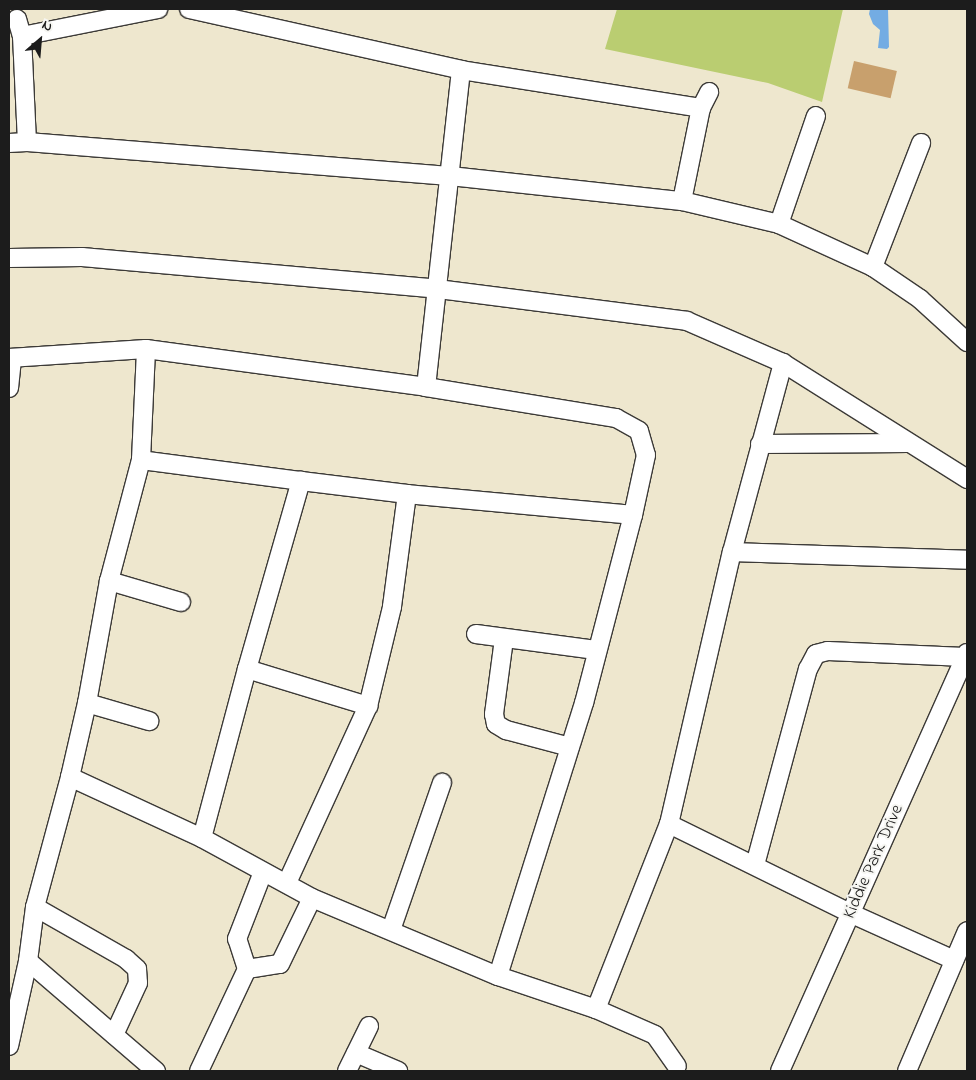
<!DOCTYPE html>
<html>
<head>
<meta charset="utf-8">
<style>
  body { margin:0 }
  #map { position:relative; width:976px; height:1080px; overflow:hidden; background:#eee7ce; font-family:"Indie Flower",sans-serif }
  div>[style] { position:absolute }
  .green>* { inset:0; background:#bacd71 }
  .water>* { inset:0; background:#73ace3 }
  .building>* { inset:0; background:#c8a06d; transform-origin:0 0 }
  .roads { filter:drop-shadow(1px 0 #3c3a37) drop-shadow(-1px 0 #3c3a37) drop-shadow(0 1px #3c3a37) drop-shadow(0 -1px #3c3a37) }
  .street>* { height:18px; margin:-9px; padding:0 9px; transform-origin:9px; border-radius:9px; background:#fff }
  span { translate:-50% -50%; white-space:nowrap; text-align:center; line-height:1.15; -webkit-text-stroke:4px #f6f6f2; paint-order:stroke }
  .street-label { font-size:18px; color:#1c1c1c }
  .frame { position:absolute; inset:0; border:10px solid #1c1c1c; pointer-events:none }
  .north { position:absolute; left:15px; top:15px; width:50px; height:50px; -webkit-text-stroke:4px #f6f6f2; paint-order:stroke; rotate:27deg; font-size:14px; font-weight:700; line-height:20px; text-align:center; color:#1c1c1c }
  .north::after { content:''; display:block; margin:auto; width:18px; height:22px; background:#1c1c1c; clip-path:polygon(50% 0,100% 100%,50% 72%,0 100%) }
</style>
</head>
<body>
<div id="map">
  <div class="green">
    <div style="clip-path:polygon(617px 9px,843px 9px,822px 102px,768px 83px,605px 49px)"></div>
  </div>
  <div class="water">
    <div style="clip-path:polygon(870px 9px,888px 9px,889px 47px,887px 49px,878px 48px,880px 30px,873px 24px,869px 14px)"></div>
  </div>
  <div class="building">
    <div style="left:854px;top:61px;width:44px;height:28px;rotate:13deg"></div>
  </div>
  <div class="roads">
    <div class="street">
      <div style="left:189px;top:9px;width:279px;rotate:12.6deg"></div>
      <div style="left:461px;top:70px;width:243px;rotate:9deg"></div>
      <div style="left:17px;top:19px;width:18px;rotate:74deg"></div>
      <div style="left:22px;top:36px;width:106px;rotate:87.3deg"></div>
      <div style="left:22px;top:36px;width:139px;rotate:-11.2deg"></div>
      <div style="left:9px;top:143px;width:18px;rotate:-3deg"></div>
      <div style="left:27px;top:142px;width:424px;rotate:4.6deg"></div>
      <div style="left:450px;top:176px;width:233px;rotate:6.2deg"></div>
      <div style="left:682px;top:201px;width:100px;rotate:13.3deg"></div>
      <div style="left:779px;top:224px;width:103px;rotate:24.6deg"></div>
      <div style="left:873px;top:267px;width:57px;rotate:34.2deg"></div>
      <div style="left:920px;top:299px;width:64px;rotate:42.5deg"></div>
      <div style="left:682px;top:201px;width:95px;rotate:-78.5deg"></div>
      <div style="left:701px;top:108px;width:18px;rotate:-63deg"></div>
      <div style="left:779px;top:224px;width:114px;rotate:-71.1deg"></div>
      <div style="left:9px;top:258px;width:73px;rotate:-0.8deg"></div>
      <div style="left:82px;top:257px;width:357px;rotate:5.1deg"></div>
      <div style="left:438px;top:289px;width:251px;rotate:7.3deg"></div>
      <div style="left:687px;top:321px;width:105px;rotate:23.6deg"></div>
      <div style="left:783px;top:363px;width:218px;rotate:32.2deg"></div>
      <div style="left:873px;top:267px;width:133px;rotate:-68.8deg"></div>
      <div style="left:9px;top:358px;width:137px;rotate:-3.8deg"></div>
      <div style="left:146px;top:349px;width:283px;rotate:7.7deg"></div>
      <div style="left:426px;top:387px;width:193px;rotate:9.3deg"></div>
      <div style="left:616px;top:418px;width:26px;rotate:29deg"></div>
      <div style="left:639px;top:431px;width:25px;rotate:74deg"></div>
      <div style="left:646px;top:455px;width:61px;rotate:102.2deg"></div>
      <div style="left:633px;top:515px;width:194px;rotate:104.6deg"></div>
      <div style="left:584px;top:703px;width:286px;rotate:107.5deg"></div>
      <div style="left:426px;top:387px;width:319px;rotate:-83.7deg"></div>
      <div style="left:9px;top:388px;width:30px;rotate:-84deg"></div>
      <div style="left:760px;top:444px;width:149px;rotate:-0.4deg"></div>
      <div style="left:141px;top:460px;width:161px;rotate:7.5deg"></div>
      <div style="left:407px;top:494px;width:227px;rotate:5.3deg"></div>
      <div style="left:732px;top:552px;width:235px;rotate:1.9deg"></div>
      <div style="left:109px;top:581px;width:75px;rotate:16.3deg"></div>
      <div style="left:476px;top:634px;width:121px;rotate:7.6deg"></div>
      <div style="left:504px;top:639px;width:76px;rotate:97.6deg"></div>
      <div style="left:494px;top:714px;width:10px;rotate:79deg"></div>
      <div style="left:496px;top:724px;width:12px;rotate:31deg"></div>
      <div style="left:506px;top:730px;width:66px;rotate:14.9deg"></div>
      <div style="left:247px;top:669px;width:127px;rotate:17deg"></div>
      <div style="left:87px;top:703px;width:65px;rotate:16.2deg"></div>
      <div style="left:70px;top:777px;width:145px;rotate:24.8deg"></div>
      <div style="left:202px;top:838px;width:125px;rotate:28.6deg"></div>
      <div style="left:312px;top:898px;width:202px;rotate:22.8deg"></div>
      <div style="left:498px;top:976px;width:103px;rotate:18.6deg"></div>
      <div style="left:596px;top:1009px;width:64px;rotate:23.8deg"></div>
      <div style="left:655px;top:1035px;width:38px;rotate:55deg"></div>
      <div style="left:669px;top:824px;width:204px;rotate:26.2deg"></div>
      <div style="left:852px;top:914px;width:112px;rotate:24.3deg"></div>
      <div style="left:202px;top:838px;width:175px;rotate:-75.1deg"></div>
      <div style="left:247px;top:669px;width:196px;rotate:-74deg"></div>
      <div style="left:301px;top:481px;width:107px;rotate:7deg"></div>
      <div style="left:407px;top:494px;width:114px;rotate:97.6deg"></div>
      <div style="left:392px;top:607px;width:102px;rotate:103.6deg"></div>
      <div style="left:368px;top:706px;width:195px;rotate:114.6deg"></div>
      <div style="left:755px;top:865px;width:203px;rotate:-74.9deg"></div>
      <div style="left:808px;top:669px;width:17px;rotate:-62deg"></div>
      <div style="left:816px;top:654px;width:12px;rotate:-14deg"></div>
      <div style="left:828px;top:651px;width:137px;rotate:2.5deg"></div>
      <div style="left:35px;top:907px;width:105px;rotate:29.7deg"></div>
      <div style="left:126px;top:959px;width:15px;rotate:42deg"></div>
      <div style="left:137px;top:969px;width:14px;rotate:86deg"></div>
      <div style="left:138px;top:983px;width:57px;rotate:114.8deg"></div>
      <div style="left:391px;top:930px;width:156px;rotate:-70.9deg"></div>
      <div style="left:28px;top:961px;width:169px;rotate:40.7deg"></div>
      <div style="left:247px;top:969px;width:33px;rotate:-9deg"></div>
      <div style="left:280px;top:964px;width:73px;rotate:-64.1deg"></div>
      <div style="left:596px;top:1009px;width:199px;rotate:-68.5deg"></div>
      <div style="left:669px;top:824px;width:279px;rotate:-77deg"></div>
      <div style="left:732px;top:552px;width:196px;rotate:-74.9deg"></div>
      <div style="left:9px;top:1046px;width:87px;rotate:-77.4deg"></div>
      <div style="left:28px;top:961px;width:54px;rotate:-82.6deg"></div>
      <div style="left:35px;top:907px;width:135px;rotate:-74.9deg"></div>
      <div style="left:70px;top:777px;width:76px;rotate:-77.1deg"></div>
      <div style="left:87px;top:703px;width:124px;rotate:-79.8deg"></div>
      <div style="left:109px;top:581px;width:125px;rotate:-75.2deg"></div>
      <div style="left:141px;top:460px;width:111px;rotate:-87.4deg"></div>
      <div style="left:356px;top:1053px;width:46px;rotate:23.2deg"></div>
      <div style="left:199px;top:1071px;width:113px;rotate:-64.8deg"></div>
      <div style="left:247px;top:969px;width:32px;rotate:-108deg"></div>
      <div style="left:237px;top:939px;width:72px;rotate:-68.8deg"></div>
      <div style="left:347px;top:1071px;width:50px;rotate:-63.9deg"></div>
      <div style="left:780px;top:1071px;width:458px;rotate:-65.9deg"></div>
      <div style="left:907px;top:1071px;width:152px;rotate:-66.8deg"></div>
    </div>
  </div>
  <div class="street-label">
    <span style="left:874px;top:862px;rotate:-66deg">Kiddie Park Drive</span>
  </div>
  <div class="frame"></div>
  <div class="north">N</div>
</div>
</body>
</html>
